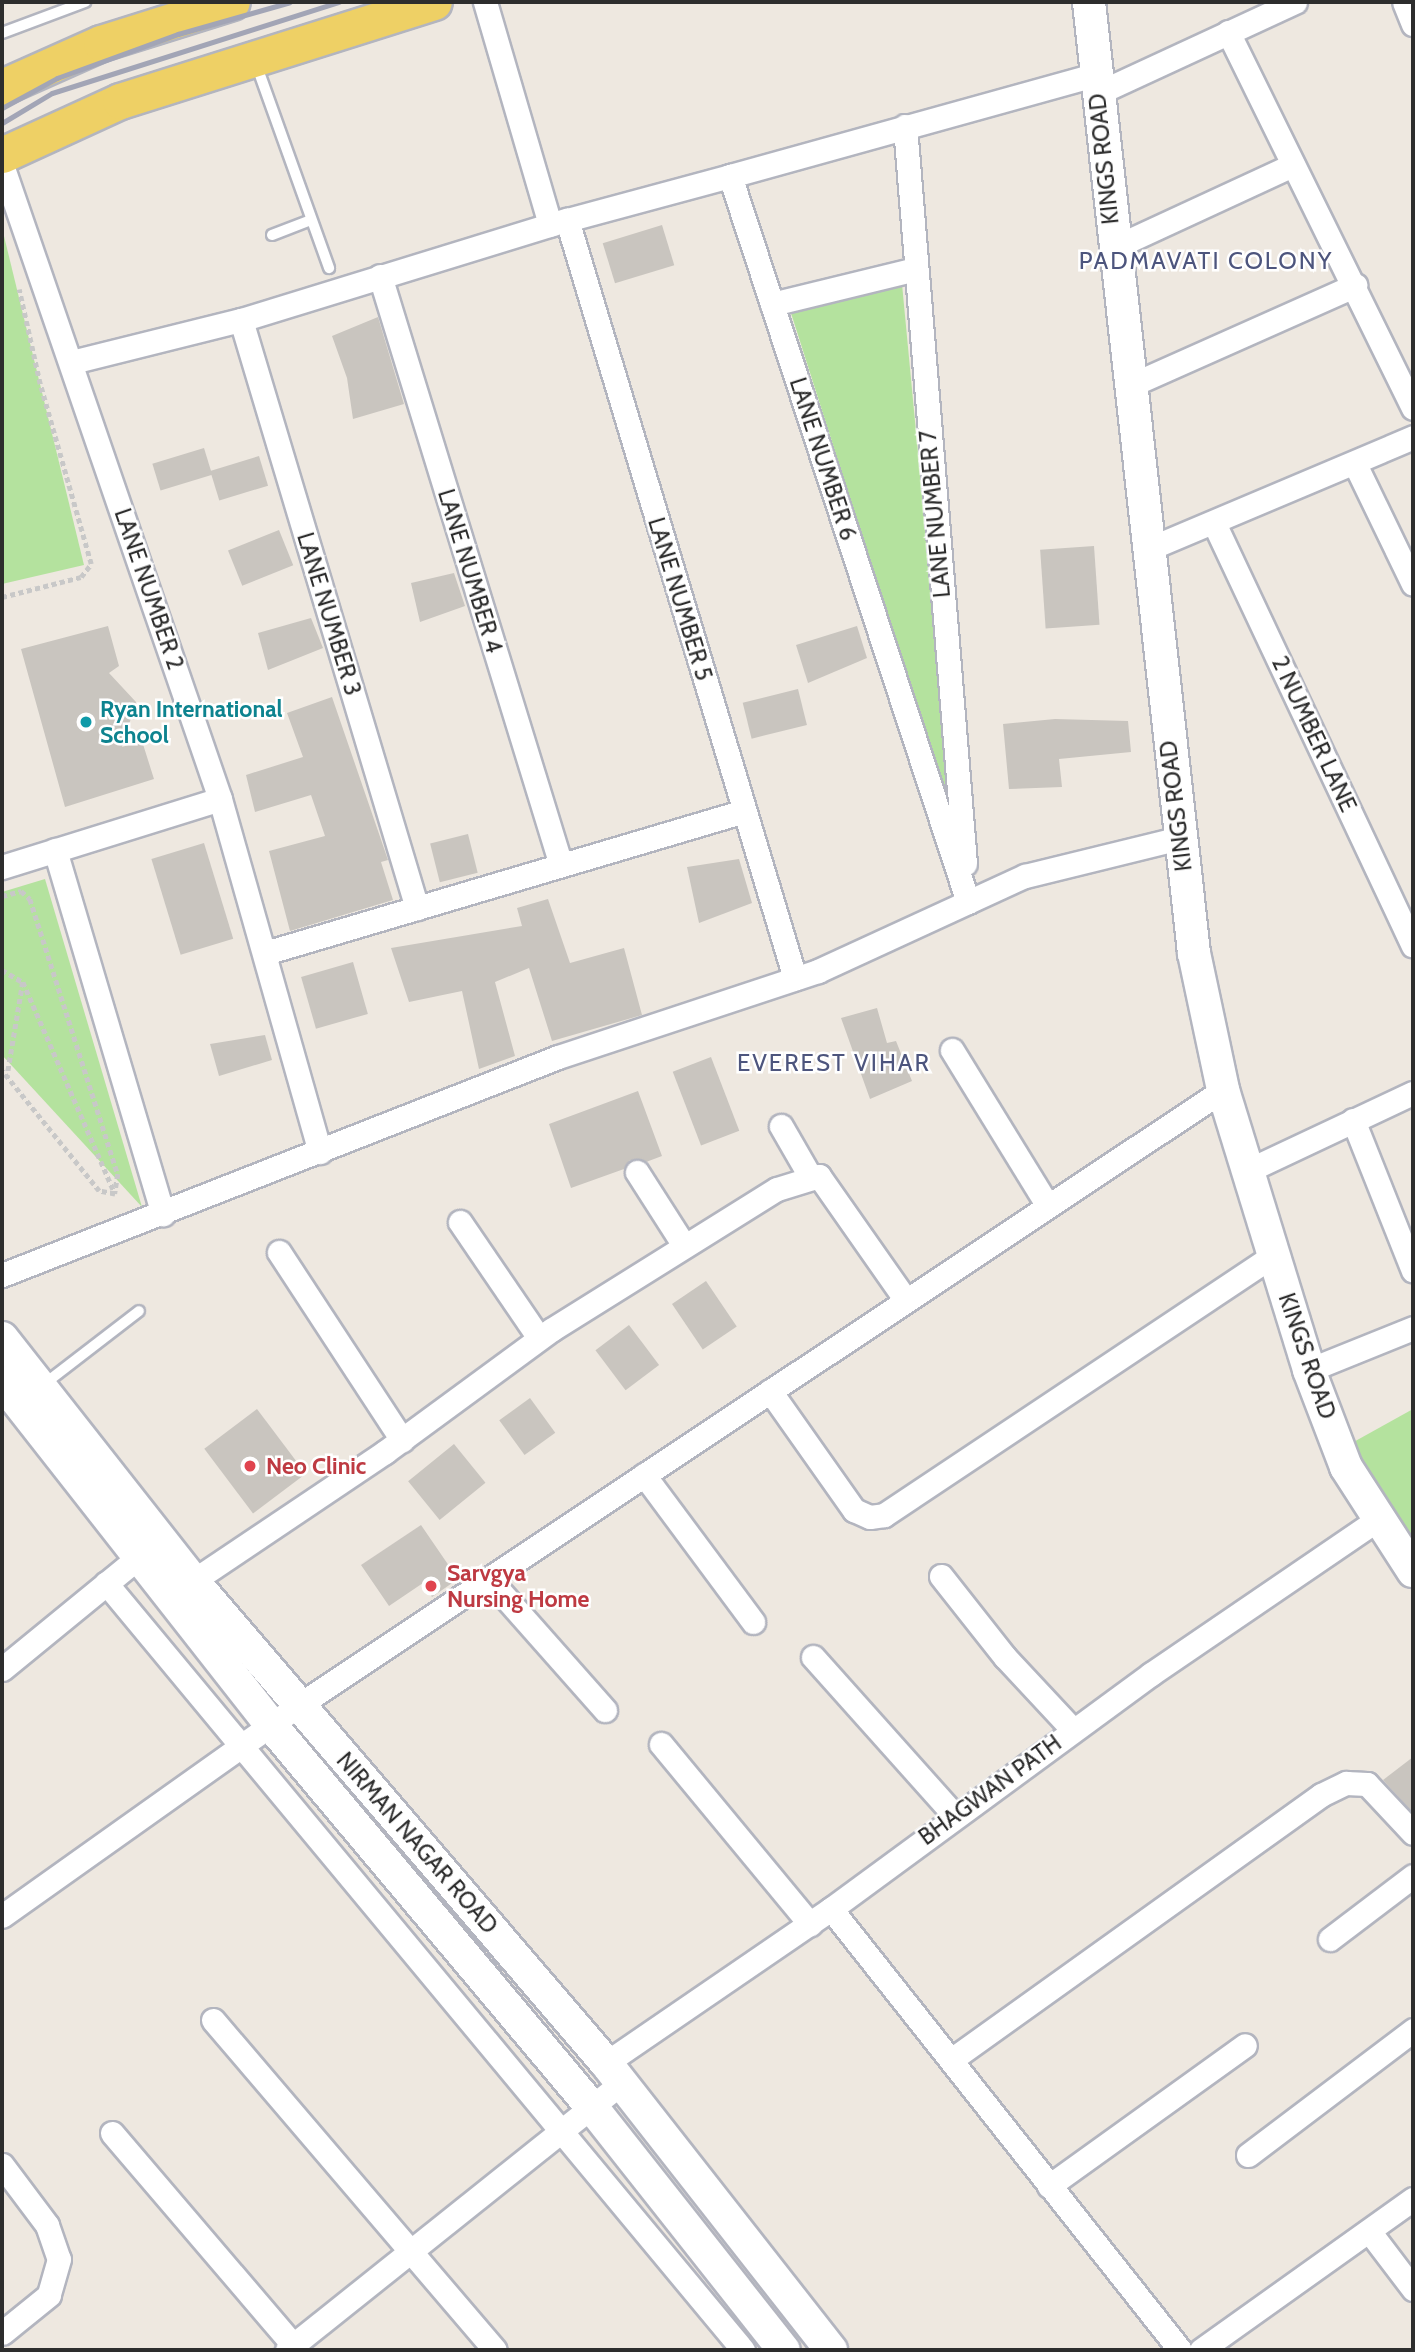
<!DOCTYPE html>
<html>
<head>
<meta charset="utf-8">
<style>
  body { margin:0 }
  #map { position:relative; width:1415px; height:2352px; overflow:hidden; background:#eee8e0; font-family:Cabin,sans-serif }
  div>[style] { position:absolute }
  .green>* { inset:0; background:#b4e29e }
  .building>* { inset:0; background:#c9c5bf; transform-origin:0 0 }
  .path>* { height:4.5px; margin-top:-2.25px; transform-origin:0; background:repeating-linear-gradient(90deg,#c8c8c8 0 5px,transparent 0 8.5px) }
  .roads { filter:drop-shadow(2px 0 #b3b5bf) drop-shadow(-2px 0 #b3b5bf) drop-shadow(0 2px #b3b5bf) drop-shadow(0 -2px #b3b5bf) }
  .lane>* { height:10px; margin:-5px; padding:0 5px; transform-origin:5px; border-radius:5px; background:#fff }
  .street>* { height:23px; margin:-11.5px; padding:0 11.5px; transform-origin:11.5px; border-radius:11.5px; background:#fff }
  .secondary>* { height:32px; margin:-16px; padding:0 16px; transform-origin:16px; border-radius:16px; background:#fff }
  .primary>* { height:35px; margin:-17.5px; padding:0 17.5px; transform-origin:17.5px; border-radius:17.5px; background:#eed065 }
  .rail>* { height:5px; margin:-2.5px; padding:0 2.5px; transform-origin:2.5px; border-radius:2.5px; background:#a2a5b6 }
  .dots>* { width:19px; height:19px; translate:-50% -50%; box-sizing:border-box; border:4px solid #fff; border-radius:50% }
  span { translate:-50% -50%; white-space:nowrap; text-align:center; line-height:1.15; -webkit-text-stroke:5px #fff; paint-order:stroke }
  .street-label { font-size:23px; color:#2d2d2d }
  .culture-label { font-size:23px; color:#0d838f; font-weight:700 }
  .left { translate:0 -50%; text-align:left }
  .health-label { font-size:23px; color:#be3a42; font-weight:700 }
  .neighbourhood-label { font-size:24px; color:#4d557d; letter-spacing:2px }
  .frame { position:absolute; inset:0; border:4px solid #2d2d2d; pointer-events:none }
</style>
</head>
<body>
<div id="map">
  <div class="green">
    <div style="clip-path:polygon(4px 236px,84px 565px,2px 584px,2px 242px)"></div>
    <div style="clip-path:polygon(902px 284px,953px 822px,791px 313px)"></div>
    <div style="clip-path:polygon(45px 879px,142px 1207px,2px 1055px,2px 892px)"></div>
    <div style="clip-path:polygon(1413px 1409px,1413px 1559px,1350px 1444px)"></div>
  </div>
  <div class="building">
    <div style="left:662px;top:225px;width:42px;height:62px;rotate:73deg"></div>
    <div style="clip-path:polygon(378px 317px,404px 404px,353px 419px,347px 378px,332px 336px)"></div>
    <div style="left:204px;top:448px;width:28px;height:54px;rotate:73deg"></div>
    <div style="left:259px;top:456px;width:31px;height:51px;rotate:73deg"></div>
    <div style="left:279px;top:530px;width:38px;height:55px;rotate:68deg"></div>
    <div style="left:1094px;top:546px;width:79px;height:54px;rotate:86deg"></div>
    <div style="clip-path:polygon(454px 573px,465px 606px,420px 622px,411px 583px)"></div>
    <div style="clip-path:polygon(311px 618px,323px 648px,268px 670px,258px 633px)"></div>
    <div style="clip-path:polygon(108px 626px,119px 666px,109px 673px,136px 702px,122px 747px,142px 741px,154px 779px,65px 807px,21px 649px)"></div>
    <div style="clip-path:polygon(857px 626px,867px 658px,808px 683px,796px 645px)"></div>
    <div style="left:798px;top:689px;width:37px;height:57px;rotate:76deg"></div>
    <div style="clip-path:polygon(332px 697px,388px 860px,381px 862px,393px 900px,290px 931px,269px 851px,325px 836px,311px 795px,255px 812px,246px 775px,303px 757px,287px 713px)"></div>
    <div style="clip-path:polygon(1055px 719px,1128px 721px,1131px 752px,1059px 759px,1062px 787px,1009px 789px,1003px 724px)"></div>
    <div style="left:468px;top:834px;width:40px;height:39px;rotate:76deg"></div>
    <div style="left:204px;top:843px;width:100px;height:55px;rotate:73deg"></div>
    <div style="clip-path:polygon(739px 859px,752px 903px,699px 923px,687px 867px)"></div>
    <div style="clip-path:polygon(548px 899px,570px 963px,624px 948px,642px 1015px,552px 1041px,529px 968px,495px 982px,515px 1056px,479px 1069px,462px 991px,409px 1002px,391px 948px,522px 926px,517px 908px)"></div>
    <div style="left:353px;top:962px;width:54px;height:54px;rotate:74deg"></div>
    <div style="clip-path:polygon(877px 1008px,887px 1043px,896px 1041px,912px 1081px,870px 1099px,841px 1018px)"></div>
    <div style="clip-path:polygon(265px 1035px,272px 1060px,219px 1076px,210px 1044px)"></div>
    <div style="left:711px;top:1057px;width:79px;height:41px;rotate:69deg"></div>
    <div style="clip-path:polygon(638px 1091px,662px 1156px,646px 1162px,630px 1160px,624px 1169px,571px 1188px,549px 1124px)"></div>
    <div style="left:706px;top:1281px;width:55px;height:41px;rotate:56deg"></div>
    <div style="left:629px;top:1325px;width:50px;height:42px;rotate:53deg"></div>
    <div style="left:530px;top:1398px;width:43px;height:38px;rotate:54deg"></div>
    <div style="left:257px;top:1409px;width:81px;height:66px;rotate:53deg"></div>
    <div style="left:454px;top:1444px;width:50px;height:59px;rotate:51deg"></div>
    <div style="clip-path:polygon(421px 1525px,458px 1579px,432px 1597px,423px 1583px,389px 1606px,361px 1565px)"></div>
    <div style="clip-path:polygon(1413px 1757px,1413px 1813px,1383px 1780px)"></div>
  </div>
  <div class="path">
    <div style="left:2px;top:597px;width:81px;rotate:-14.2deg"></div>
    <div style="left:81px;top:577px;width:16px;rotate:-52deg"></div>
    <div style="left:91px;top:564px;width:187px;rotate:-105.8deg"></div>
    <div style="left:40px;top:384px;width:97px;rotate:-102.5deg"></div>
    <div style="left:2px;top:896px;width:20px;rotate:-15deg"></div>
    <div style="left:21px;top:891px;width:12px;rotate:42deg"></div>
    <div style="left:30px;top:899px;width:289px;rotate:72.3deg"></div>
    <div style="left:118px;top:1174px;width:20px;rotate:99deg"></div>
    <div style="left:115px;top:1194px;width:16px;rotate:-169deg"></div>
    <div style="left:99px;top:1191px;width:154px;rotate:-128.9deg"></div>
    <div style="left:2px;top:970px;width:24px;rotate:30deg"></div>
    <div style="left:23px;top:982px;width:97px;rotate:99.5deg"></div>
    <div style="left:23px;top:982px;width:231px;rotate:66.5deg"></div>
  </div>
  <div class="roads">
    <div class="lane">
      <div style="left:2px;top:33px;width:89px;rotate:-20.5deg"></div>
      <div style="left:255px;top:61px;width:220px;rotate:70.3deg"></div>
      <div style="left:272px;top:235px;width:42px;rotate:-21deg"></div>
      <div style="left:43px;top:1385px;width:121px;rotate:-37.6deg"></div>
    </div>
    <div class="street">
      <div style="left:485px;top:2px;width:232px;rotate:73.7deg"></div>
      <div style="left:1404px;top:2px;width:24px;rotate:68deg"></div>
      <div style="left:1228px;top:32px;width:419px;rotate:63.8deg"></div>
      <div style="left:1098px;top:93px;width:217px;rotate:-24.8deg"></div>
      <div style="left:905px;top:126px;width:740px;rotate:85.35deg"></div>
      <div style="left:2px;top:165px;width:670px;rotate:71.02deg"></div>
      <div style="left:220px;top:799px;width:367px;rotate:74.2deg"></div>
      <div style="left:730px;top:176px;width:379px;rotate:-15.5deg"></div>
      <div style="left:567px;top:220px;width:792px;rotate:73.26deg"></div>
      <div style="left:1113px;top:248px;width:198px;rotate:-24.8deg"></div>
      <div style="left:380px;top:276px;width:616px;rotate:72.92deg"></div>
      <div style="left:772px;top:304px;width:148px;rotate:-13.7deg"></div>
      <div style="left:241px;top:320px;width:614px;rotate:73.34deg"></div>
      <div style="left:72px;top:362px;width:174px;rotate:-14deg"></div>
      <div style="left:241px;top:320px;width:341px;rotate:-17.1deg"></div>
      <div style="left:567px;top:220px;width:169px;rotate:-15.1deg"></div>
      <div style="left:730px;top:176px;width:764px;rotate:71.85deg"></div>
      <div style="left:1129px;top:386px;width:248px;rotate:-24deg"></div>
      <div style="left:1355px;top:464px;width:133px;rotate:64.2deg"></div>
      <div style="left:1214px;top:523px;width:467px;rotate:64.8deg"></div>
      <div style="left:1146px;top:550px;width:290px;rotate:-22.9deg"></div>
      <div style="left:55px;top:850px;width:380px;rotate:73.5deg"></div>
      <div style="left:2px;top:867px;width:228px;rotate:-17.3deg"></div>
      <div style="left:265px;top:953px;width:499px;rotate:-16.5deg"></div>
      <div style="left:952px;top:1050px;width:183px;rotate:58.4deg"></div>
      <div style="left:1353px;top:1120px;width:162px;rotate:68.3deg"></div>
      <div style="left:781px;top:1126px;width:60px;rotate:60deg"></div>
      <div style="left:1249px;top:1170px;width:181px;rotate:-25.2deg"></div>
      <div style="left:637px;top:1172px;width:85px;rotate:57.4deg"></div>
      <div style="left:460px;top:1222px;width:140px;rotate:55.7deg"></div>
      <div style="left:279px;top:1252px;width:225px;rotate:56.8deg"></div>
      <div style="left:2px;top:1275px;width:597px;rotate:-21.41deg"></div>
      <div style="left:558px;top:1057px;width:274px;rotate:-18.3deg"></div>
      <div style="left:818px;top:971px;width:228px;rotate:-24.7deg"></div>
      <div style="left:1025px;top:876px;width:160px;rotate:-13.8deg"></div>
      <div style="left:1309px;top:1370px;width:112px;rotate:-22deg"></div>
      <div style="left:770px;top:1391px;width:146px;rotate:54.8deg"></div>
      <div style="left:854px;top:1510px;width:17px;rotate:24deg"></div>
      <div style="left:870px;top:1517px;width:14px;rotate:-8deg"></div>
      <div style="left:884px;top:1515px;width:467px;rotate:-33.7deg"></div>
      <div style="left:644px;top:1475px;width:183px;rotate:53.4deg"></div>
      <div style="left:941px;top:1576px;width:103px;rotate:51.7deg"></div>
      <div style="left:1005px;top:1657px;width:100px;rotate:47deg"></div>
      <div style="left:489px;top:1579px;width:175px;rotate:48.5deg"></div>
      <div style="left:193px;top:1581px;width:231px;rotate:-33.9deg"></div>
      <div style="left:385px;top:1452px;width:206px;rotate:-36.3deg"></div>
      <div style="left:551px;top:1330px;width:266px;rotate:-32deg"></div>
      <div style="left:777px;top:1189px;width:44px;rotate:-17.2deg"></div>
      <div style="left:819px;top:1176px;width:150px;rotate:55deg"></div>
      <div style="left:106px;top:1583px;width:997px;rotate:50.29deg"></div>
      <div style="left:813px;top:1657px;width:213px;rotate:48.2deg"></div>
      <div style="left:2px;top:1669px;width:193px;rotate:-39.3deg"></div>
      <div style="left:661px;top:1744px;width:234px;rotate:50.4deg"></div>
      <div style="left:831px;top:1909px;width:562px;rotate:51.64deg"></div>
      <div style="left:2px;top:1916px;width:364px;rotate:-35.4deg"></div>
      <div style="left:299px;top:1705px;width:1110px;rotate:-33.65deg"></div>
      <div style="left:1330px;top:1939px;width:104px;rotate:-37.2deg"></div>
      <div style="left:213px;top:2020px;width:434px;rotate:49.5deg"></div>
      <div style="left:951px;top:2060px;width:455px;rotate:-35.6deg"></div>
      <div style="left:1321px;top:1795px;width:28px;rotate:-26deg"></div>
      <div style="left:1346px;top:1783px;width:21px;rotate:3deg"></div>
      <div style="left:1367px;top:1784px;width:67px;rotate:46.8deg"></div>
      <div style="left:606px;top:2063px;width:273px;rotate:-34.4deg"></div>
      <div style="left:831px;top:1909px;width:397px;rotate:-36.3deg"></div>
      <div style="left:1151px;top:1674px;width:273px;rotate:-34.3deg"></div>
      <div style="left:112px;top:2133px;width:279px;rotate:49.5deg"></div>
      <div style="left:1248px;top:2155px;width:207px;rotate:-37.1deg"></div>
      <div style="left:2px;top:2165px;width:75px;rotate:53.1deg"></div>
      <div style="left:47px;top:2225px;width:36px;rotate:71deg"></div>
      <div style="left:59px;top:2259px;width:37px;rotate:106deg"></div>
      <div style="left:49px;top:2295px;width:60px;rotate:141deg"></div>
      <div style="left:1049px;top:2186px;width:241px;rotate:-35.7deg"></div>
      <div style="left:1369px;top:2231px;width:73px;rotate:52.8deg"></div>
      <div style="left:287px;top:2350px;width:428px;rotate:-38.6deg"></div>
      <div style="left:1201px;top:2350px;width:260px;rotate:-35.5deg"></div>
    </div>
    <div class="secondary">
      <div style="left:1089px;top:2px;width:957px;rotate:83.7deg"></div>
      <div style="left:1194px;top:953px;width:140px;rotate:78deg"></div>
      <div style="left:1223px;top:1090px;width:293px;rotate:72.9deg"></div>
      <div style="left:1309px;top:1370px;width:104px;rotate:69.1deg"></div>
      <div style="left:1346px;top:1467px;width:124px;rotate:57.2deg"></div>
      <div style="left:2px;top:1338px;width:309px;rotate:51.8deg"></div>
      <div style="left:193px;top:1581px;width:635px;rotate:49.41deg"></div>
      <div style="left:606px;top:2063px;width:365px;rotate:51.9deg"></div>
      <div style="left:2px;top:1382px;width:436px;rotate:51.9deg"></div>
      <div style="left:271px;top:1725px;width:498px;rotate:50deg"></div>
      <div style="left:591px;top:2106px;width:311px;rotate:51.7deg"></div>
    </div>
    <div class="primary">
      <div style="left:2px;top:87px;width:108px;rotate:-24deg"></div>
      <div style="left:101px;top:43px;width:137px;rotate:-17.4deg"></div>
      <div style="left:2px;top:155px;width:130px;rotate:-24.6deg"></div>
      <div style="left:120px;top:101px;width:329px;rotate:-17.5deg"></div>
    </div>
  </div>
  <div class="rail">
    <div style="left:2px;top:108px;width:63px;rotate:-28.6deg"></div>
    <div style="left:57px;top:78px;width:129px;rotate:-20deg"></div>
    <div style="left:178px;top:34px;width:116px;rotate:-15.9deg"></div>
    <div style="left:2px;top:123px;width:58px;rotate:-31deg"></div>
    <div style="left:52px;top:93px;width:301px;rotate:-17.6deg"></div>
  </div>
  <div class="dots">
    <div style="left:86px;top:722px;background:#0f9aa8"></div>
    <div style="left:250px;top:1466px;background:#e0444e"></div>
    <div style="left:431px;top:1586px;background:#e0444e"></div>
  </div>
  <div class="street-label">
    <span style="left:1104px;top:159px;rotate:-96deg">KINGS ROAD</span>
    <span style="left:823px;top:459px;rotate:72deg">LANE NUMBER 6</span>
    <span style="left:935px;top:514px;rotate:-95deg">LANE NUMBER 7</span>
    <span style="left:470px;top:571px;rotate:73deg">LANE NUMBER 4</span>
    <span style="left:149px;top:589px;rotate:71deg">LANE NUMBER 2</span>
    <span style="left:680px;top:599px;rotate:73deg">LANE NUMBER 5</span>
    <span style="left:329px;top:614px;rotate:73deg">LANE NUMBER 3</span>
    <span style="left:1314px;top:734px;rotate:65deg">2 NUMBER LANE</span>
    <span style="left:1176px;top:806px;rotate:-97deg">KINGS ROAD</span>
    <span style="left:1307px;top:1356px;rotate:71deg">KINGS ROAD</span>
    <span style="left:990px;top:1790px;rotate:-36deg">BHAGWAN PATH</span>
    <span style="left:417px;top:1843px;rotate:49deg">NIRMAN NAGAR ROAD</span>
  </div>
  <div class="culture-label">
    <span class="left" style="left:100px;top:722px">Ryan International<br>School</span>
  </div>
  <div class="health-label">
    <span class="left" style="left:266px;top:1466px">Neo Clinic</span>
    <span class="left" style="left:447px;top:1586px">Sarvgya<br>Nursing Home</span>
  </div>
  <div class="neighbourhood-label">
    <span style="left:1206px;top:261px">PADMAVATI COLONY</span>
    <span style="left:834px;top:1063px">EVEREST VIHAR</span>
  </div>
  <div class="frame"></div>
</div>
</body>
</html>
